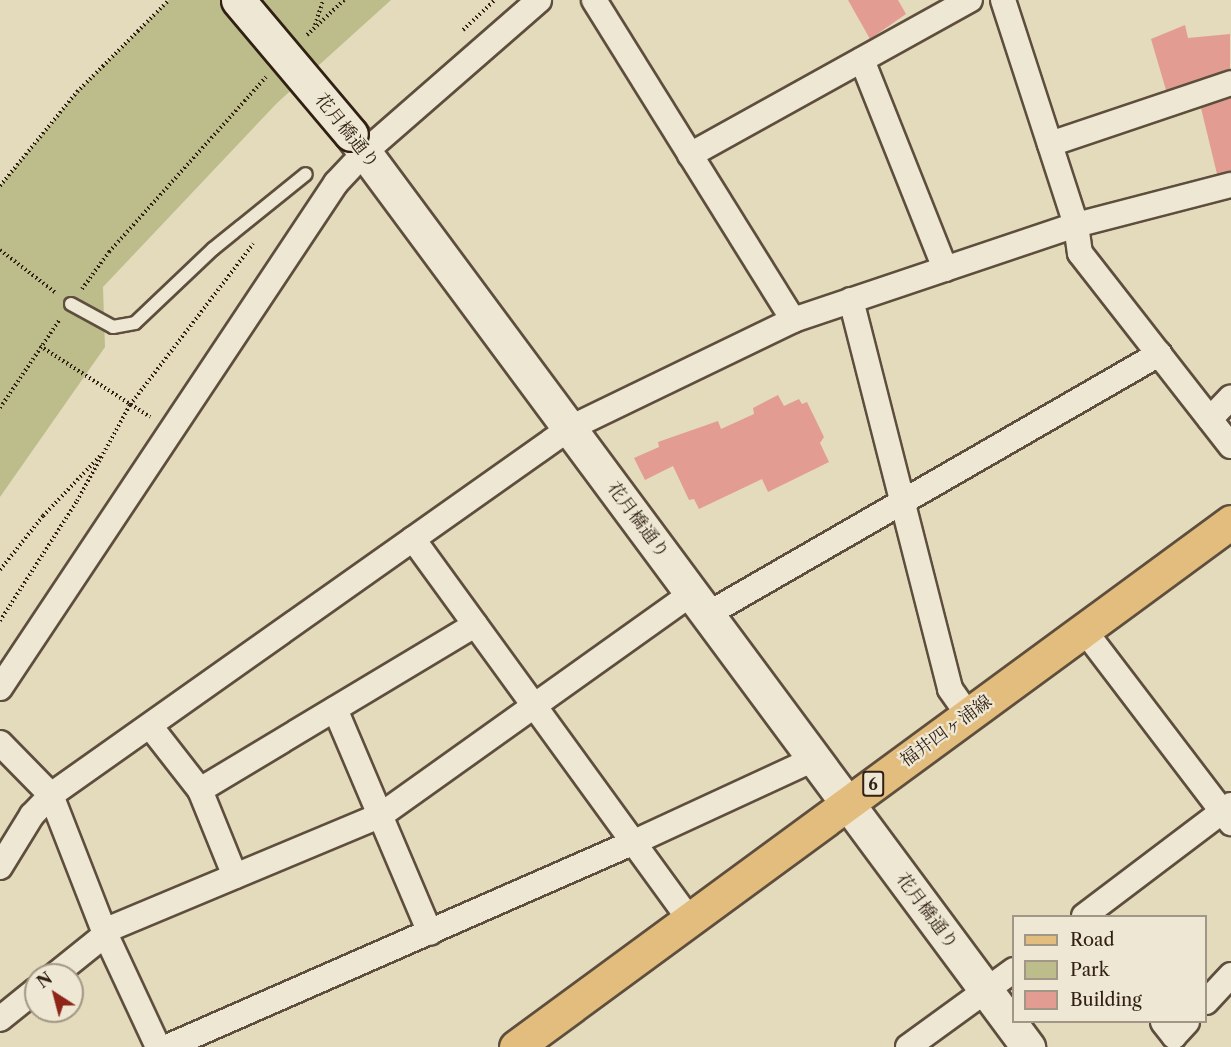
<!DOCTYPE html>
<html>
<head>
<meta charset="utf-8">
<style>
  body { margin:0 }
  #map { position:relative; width:1231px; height:1047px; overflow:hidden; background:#e4dabc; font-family:"Libre Caslon Text","Noto Serif JP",serif }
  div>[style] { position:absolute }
  .green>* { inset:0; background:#bcbd8b }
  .building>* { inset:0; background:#e39c91 }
  .path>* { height:4px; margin-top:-2px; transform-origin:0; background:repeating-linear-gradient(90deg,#312013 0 1.5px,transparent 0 4.5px) }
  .roads { filter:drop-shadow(2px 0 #5e4e3d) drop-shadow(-2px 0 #5e4e3d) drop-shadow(0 2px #5e4e3d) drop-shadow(0 -2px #5e4e3d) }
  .lane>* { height:12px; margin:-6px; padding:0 6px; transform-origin:6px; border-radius:6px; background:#ede7d3 }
  .street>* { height:24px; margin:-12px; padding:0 12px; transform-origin:12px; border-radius:12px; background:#ede7d3 }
  .secondary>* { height:33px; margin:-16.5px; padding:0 16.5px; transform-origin:16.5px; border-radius:16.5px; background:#ede7d3 }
  .primary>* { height:33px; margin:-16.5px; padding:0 16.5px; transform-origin:16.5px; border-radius:16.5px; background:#e2bd7e }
  .bridges { filter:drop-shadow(2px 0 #312013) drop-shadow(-2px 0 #312013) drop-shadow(0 2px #312013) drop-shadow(0 -2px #312013) }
  .secondary-bridge>* { height:33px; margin:-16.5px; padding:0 16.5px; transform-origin:16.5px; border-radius:16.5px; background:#ede7d3 }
  span { translate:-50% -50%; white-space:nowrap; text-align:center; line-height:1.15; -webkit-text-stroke:4.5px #ede7d3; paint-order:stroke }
  .shield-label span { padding:2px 4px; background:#ede7d3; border:2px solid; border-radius:4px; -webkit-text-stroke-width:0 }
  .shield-label { font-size:16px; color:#312013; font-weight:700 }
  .street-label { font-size:18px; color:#312013 }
  .legend { position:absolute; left:1012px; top:915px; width:195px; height:108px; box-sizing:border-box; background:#ede7d3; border:2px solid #a29786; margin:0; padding:8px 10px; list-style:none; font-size:18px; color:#312013 }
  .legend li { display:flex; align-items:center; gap:12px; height:30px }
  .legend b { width:30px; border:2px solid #a29786 }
  .north { position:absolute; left:24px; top:963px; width:60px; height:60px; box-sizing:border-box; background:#ede7d3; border:2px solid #a29786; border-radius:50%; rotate:324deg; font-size:16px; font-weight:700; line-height:24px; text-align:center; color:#312013 }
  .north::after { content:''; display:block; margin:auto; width:21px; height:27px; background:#8f2418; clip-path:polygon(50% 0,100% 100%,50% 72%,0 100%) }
</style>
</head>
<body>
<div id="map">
  <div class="green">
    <div style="clip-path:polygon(169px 0,391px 0,277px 103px,103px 287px,105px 347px,0 497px,0 186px,77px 92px)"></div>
  </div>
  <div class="building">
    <div style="clip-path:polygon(848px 0,898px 0,906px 14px,870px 39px)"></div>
    <div style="clip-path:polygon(1185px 25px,1188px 38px,1230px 34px,1230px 69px,1166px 90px,1151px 39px)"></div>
    <div style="clip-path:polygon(1231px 98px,1231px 171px,1217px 174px,1201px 108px)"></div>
    <div style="clip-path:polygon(778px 395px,784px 406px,799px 399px,802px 404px,807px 402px,824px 437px,820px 443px,829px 462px,768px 492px,762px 479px,699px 509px,694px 499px,689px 500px,673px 466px,645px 480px,634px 458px,659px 447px,658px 442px,718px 421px,721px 429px,754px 414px,753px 408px)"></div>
  </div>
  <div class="path">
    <div style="left:315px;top:25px;width:26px;rotate:-72deg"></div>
    <div style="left:463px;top:30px;width:44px;rotate:-43.2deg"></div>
    <div style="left:307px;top:35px;width:51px;rotate:-43.4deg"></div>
    <div style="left:0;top:186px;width:122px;rotate:-50.7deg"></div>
    <div style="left:77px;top:92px;width:130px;rotate:-45deg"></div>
    <div style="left:0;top:250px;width:71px;rotate:37.5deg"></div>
    <div style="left:82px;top:289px;width:46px;rotate:-53.9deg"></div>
    <div style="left:109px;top:252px;width:235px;rotate:-48.1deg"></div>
    <div style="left:40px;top:346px;width:131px;rotate:32.8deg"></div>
    <div style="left:0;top:408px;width:107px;rotate:-56deg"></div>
    <div style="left:0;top:570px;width:69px;rotate:-51.5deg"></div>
    <div style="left:43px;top:516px;width:83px;rotate:-46.5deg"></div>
    <div style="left:0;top:621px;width:143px;rotate:-57.3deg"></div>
    <div style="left:77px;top:501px;width:110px;rotate:-61.1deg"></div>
    <div style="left:130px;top:405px;width:203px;rotate:-52.6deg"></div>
  </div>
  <div class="roads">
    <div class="lane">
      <div style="left:71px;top:304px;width:48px;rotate:28.7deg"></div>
      <div style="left:113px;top:327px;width:22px;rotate:-10deg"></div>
      <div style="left:135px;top:323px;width:108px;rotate:-43.5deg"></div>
      <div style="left:213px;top:249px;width:119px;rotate:-38.9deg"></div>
    </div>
    <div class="street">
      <div style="left:594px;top:0;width:377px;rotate:58.1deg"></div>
      <div style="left:1003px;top:0;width:237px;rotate:72deg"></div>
      <div style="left:1076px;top:225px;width:28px;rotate:82deg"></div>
      <div style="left:1080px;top:253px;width:245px;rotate:52deg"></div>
      <div style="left:862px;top:60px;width:225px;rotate:68.3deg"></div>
      <div style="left:1050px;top:144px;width:191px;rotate:-18.6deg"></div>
      <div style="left:690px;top:155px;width:320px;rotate:-29deg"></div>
      <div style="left:851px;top:300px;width:401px;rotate:75.7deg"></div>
      <div style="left:950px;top:689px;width:32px;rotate:55deg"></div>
      <div style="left:1210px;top:419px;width:30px;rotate:-46deg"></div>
      <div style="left:413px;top:539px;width:471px;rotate:54deg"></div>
      <div style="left:708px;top:614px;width:521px;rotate:-29.96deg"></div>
      <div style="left:1084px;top:630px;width:243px;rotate:52.7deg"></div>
      <div style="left:0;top:688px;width:607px;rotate:-56.36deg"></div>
      <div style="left:336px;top:183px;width:42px;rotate:-46.9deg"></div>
      <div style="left:365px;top:152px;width:231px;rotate:-41.1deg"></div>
      <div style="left:335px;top:709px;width:243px;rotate:67deg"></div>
      <div style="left:150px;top:726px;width:81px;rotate:52deg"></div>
      <div style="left:200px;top:790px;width:93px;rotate:67.9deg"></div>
      <div style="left:0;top:743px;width:73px;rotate:45.6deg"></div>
      <div style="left:51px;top:795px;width:146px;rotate:68.7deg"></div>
      <div style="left:104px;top:931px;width:128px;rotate:65deg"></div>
      <div style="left:200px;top:790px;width:321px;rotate:-31deg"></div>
      <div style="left:0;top:867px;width:61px;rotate:-58.4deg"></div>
      <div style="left:32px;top:815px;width:28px;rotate:-46deg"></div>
      <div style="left:51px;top:795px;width:636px;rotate:-35.27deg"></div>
      <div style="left:570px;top:428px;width:248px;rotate:-25.8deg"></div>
      <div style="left:793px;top:320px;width:299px;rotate:-18.6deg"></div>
      <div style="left:1076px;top:225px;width:160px;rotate:-14.5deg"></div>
      <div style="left:1084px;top:916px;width:184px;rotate:-37.1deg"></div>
      <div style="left:104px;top:931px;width:300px;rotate:-22.7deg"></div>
      <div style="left:381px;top:815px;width:382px;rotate:-35.5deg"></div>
      <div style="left:55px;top:975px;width:65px;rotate:-38.8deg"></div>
      <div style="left:1206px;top:1002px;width:37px;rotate:-47deg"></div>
      <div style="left:0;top:1019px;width:46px;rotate:-38.9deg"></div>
      <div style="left:1163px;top:1022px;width:18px;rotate:52deg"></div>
      <div style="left:1174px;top:1036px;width:19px;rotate:-47deg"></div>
      <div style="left:167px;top:1047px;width:508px;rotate:-23.69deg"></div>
      <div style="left:632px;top:843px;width:200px;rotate:-24.8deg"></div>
      <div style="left:908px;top:1047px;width:131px;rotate:-36deg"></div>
    </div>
    <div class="secondary">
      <div style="left:351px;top:134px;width:1137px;rotate:53.44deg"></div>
    </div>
    <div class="primary">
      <div style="left:516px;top:1047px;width:887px;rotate:-36.29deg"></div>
    </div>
  </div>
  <div class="bridges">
    <div class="secondary-bridge">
      <div style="left:238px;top:0;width:175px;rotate:49.9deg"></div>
    </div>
  </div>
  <div class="shield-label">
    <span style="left:873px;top:784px">6</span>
  </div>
  <div class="street-label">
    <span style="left:347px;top:131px;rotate:51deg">花月橋通り</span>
    <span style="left:638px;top:520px;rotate:53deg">花月橋通り</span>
    <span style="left:946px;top:731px;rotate:-36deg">福井四ヶ浦線</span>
    <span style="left:927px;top:911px;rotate:53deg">花月橋通り</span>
  </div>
  <ul class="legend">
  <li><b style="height:8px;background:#e2bd7e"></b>Road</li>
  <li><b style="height:16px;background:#bcbd8b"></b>Park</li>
  <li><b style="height:16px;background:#e39c91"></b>Building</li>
  </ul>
  <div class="north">N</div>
</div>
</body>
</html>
